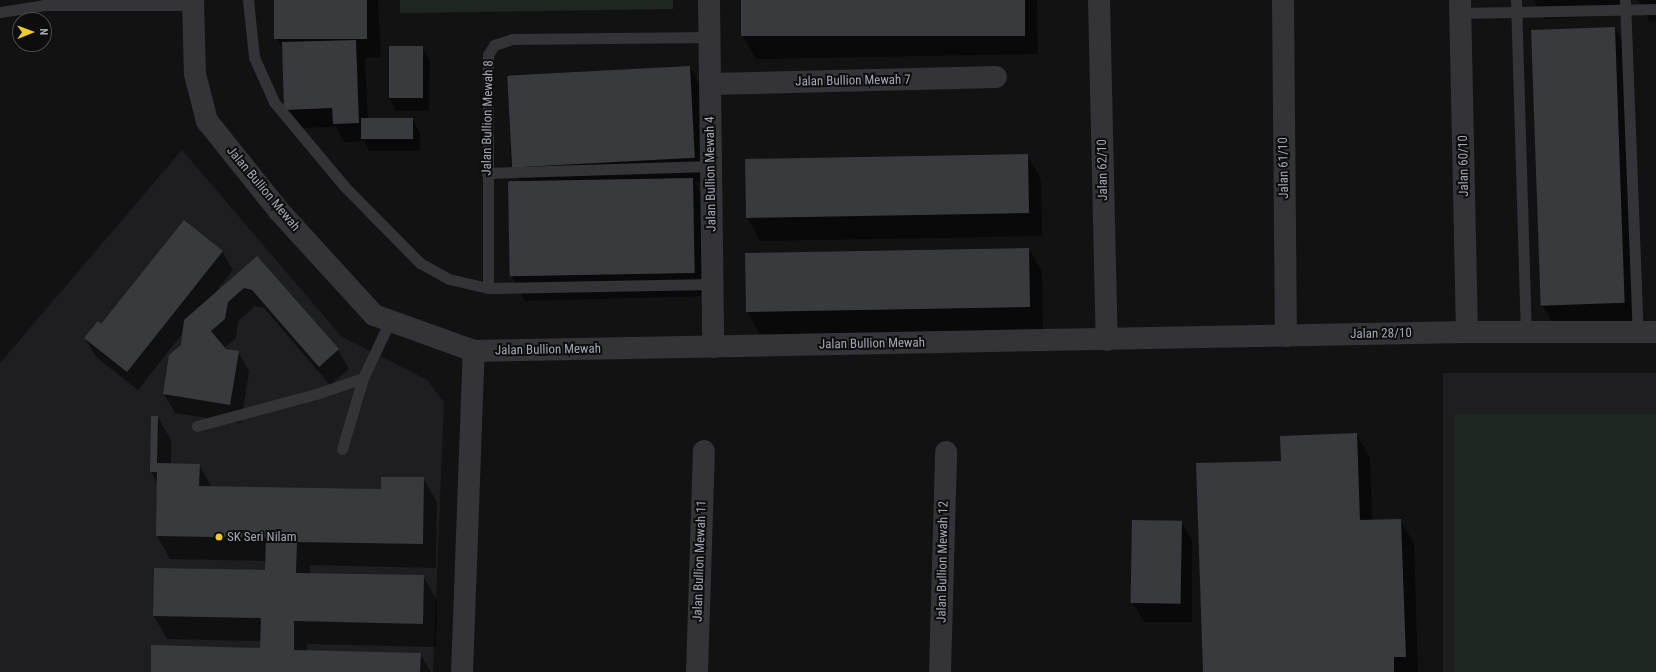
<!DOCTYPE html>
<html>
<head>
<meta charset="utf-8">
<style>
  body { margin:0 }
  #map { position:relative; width:1656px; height:672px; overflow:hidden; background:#121213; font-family:"Roboto Condensed",sans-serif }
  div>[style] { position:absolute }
  .built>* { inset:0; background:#1e1e20; transform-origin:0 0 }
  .green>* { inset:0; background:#1e2620; transform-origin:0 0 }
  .shadow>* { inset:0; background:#0007 }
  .building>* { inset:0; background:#393a3e; transform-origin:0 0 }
  .service>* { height:11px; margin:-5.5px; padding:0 5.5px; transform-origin:5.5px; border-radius:5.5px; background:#333338 }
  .minor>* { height:22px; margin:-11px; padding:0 11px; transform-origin:11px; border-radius:11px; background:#333338 }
  .dots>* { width:11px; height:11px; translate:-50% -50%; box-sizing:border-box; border:2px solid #0d0d0e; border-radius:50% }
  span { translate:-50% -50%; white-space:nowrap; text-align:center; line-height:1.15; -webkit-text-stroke:4px #0d0d0e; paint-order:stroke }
  .street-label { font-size:13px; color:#a3a6b4 }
  .poi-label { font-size:13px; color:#a3a6b4 }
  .left { translate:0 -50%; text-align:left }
  .north { position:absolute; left:12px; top:12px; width:40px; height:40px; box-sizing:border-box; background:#0d0d0e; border:1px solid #494a50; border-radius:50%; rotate:89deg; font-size:11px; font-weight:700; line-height:16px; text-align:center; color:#a3a6b4 }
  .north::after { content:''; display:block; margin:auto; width:14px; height:18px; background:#f1ca2c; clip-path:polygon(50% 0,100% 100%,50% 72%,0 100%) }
</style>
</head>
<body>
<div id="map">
  <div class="built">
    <div style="clip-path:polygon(182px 150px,341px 336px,427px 380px,444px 402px,433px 672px,0 672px,0 363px)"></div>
    <div style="left:1656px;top:373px;width:299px;height:213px;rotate:90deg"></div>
  </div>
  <div class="green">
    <div style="clip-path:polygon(400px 0,673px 0,673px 9px,400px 13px)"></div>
    <div style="left:1656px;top:414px;width:258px;height:201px;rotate:90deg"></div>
  </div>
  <div class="shadow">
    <div style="clip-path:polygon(275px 0,378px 0,381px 57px,365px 58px,368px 120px,412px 119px,420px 132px,420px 151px,369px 151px,364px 141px,344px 142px,336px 127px,296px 128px,285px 109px,283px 49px,277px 39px)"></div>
    <div style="clip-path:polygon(742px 0,1037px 0,1038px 54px,756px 59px,742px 35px)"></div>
    <div style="clip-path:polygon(1534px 0,1629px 0,1629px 15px,1544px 19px)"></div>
    <div style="clip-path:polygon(1638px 0,1656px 0,1656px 21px,1650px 22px)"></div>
    <div style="clip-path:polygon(1615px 28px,1628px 51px,1639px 326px,1556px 329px,1543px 306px)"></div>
    <div style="clip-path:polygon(422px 47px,430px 60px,429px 111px,396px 111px,389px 98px)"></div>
    <div style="clip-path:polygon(690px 67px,703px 91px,708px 182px,695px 182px,706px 202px,708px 296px,525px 301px,512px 277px,521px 183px,511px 166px,508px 75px)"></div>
    <div style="clip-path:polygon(1027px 155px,1041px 179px,1042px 236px,760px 241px,747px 217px)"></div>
    <div style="clip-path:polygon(1029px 249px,1042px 272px,1043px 330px,760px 335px,747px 311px,746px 254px)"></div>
    <div style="clip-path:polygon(222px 251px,233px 270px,214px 294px,257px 258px,338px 350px,349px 369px,330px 385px,264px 308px,255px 306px,238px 321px,236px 338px,224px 348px,238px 352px,249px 371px,241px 423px,175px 413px,164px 394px,182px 345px,183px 333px,138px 390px,96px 357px,85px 338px,102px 325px)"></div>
    <div style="clip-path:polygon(158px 417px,171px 440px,171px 464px,199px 465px,212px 487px,382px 490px,423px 478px,437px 502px,436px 568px,310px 565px,310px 574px,423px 576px,437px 600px,436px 647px,307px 644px,307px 652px,420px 654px,431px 672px,152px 672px,261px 649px,261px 641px,167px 639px,154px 616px,266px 571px,266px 561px,170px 559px,157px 536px,158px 484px,151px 472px)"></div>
    <div style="clip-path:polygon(1356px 434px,1370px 458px,1372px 521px,1400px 520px,1414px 543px,1418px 672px,1204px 672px,1282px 462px)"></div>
    <div style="clip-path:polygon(1181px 522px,1192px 540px,1192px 622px,1144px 622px,1133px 603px)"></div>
  </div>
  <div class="building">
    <div style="left:274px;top:0;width:93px;height:39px"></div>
    <div style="left:741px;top:0;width:284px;height:36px"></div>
    <div style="left:1615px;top:27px;width:276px;height:84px;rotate:88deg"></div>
    <div style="clip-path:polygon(356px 40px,359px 123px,333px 124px,332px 108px,284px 110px,282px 42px)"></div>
    <div style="left:389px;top:46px;width:34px;height:52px"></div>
    <div style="left:690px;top:66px;width:92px;height:183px;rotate:87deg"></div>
    <div style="left:413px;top:118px;width:21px;height:52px;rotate:90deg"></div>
    <div style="left:1028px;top:154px;width:59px;height:283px;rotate:89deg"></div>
    <div style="left:693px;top:178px;width:95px;height:185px;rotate:89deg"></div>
    <div style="clip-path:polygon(184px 220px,223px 251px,127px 372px,84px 338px,98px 321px,101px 324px)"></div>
    <div style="left:1029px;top:248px;width:59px;height:284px;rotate:89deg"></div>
    <div style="clip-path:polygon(257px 256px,339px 349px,319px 367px,252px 290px,244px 288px,228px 302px,225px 319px,211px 331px,226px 349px,239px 351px,230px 405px,163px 394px,169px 355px,181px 345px,184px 320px)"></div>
    <div style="clip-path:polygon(151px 416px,158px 416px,157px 463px,200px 464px,199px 486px,381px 489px,381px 477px,424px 477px,423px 544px,297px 542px,296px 573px,424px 575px,423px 624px,294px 621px,294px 650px,421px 653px,420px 672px,151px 672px,151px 645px,260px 648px,261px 618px,153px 616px,154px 568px,265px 570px,266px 538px,156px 536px,157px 472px,150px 472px)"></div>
    <div style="clip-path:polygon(1357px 433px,1360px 520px,1401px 519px,1406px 657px,1394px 657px,1394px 672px,1203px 672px,1196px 463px,1281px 461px,1280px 436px)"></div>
    <div style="left:1132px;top:520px;width:50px;height:83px;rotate:1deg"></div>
  </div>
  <div class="service">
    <div style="left:46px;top:0;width:5px;rotate:90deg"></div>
    <div style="left:46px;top:5px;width:147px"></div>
    <div style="left:248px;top:0;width:57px;rotate:84deg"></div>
    <div style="left:254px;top:57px;width:49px;rotate:66deg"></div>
    <div style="left:274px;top:102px;width:111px;rotate:50.1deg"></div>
    <div style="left:345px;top:187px;width:107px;rotate:45.4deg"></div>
    <div style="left:420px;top:263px;width:33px;rotate:29deg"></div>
    <div style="left:449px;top:279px;width:40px;rotate:13deg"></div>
    <div style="left:488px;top:288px;width:224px;rotate:-1deg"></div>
    <div style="left:1516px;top:0;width:332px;rotate:88.3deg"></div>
    <div style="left:1625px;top:0;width:332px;rotate:87.8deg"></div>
    <div style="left:0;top:12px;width:47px;rotate:-8.7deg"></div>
    <div style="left:1460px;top:13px;width:196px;rotate:-1.2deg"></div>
    <div style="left:487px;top:173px;width:224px;rotate:-1.8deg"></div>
    <div style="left:488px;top:288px;width:233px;rotate:-90deg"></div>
    <div style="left:488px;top:55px;width:12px;rotate:-59deg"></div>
    <div style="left:494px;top:45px;width:20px;rotate:-18deg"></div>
    <div style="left:513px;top:39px;width:196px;rotate:-0.6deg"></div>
    <div style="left:197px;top:426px;width:123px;rotate:-15.1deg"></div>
    <div style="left:316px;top:394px;width:50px;rotate:-18.8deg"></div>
    <div style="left:342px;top:449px;width:74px;rotate:-73.5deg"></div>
    <div style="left:363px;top:378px;width:61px;rotate:-64.7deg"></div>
  </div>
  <div class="minor">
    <div style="left:193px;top:0;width:74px;rotate:88.5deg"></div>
    <div style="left:195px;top:74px;width:49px;rotate:75.7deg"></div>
    <div style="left:207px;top:121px;width:115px;rotate:51.3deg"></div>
    <div style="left:279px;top:211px;width:141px;rotate:47.6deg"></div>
    <div style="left:374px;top:315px;width:106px;rotate:19.8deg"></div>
    <div style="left:474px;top:351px;width:993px;rotate:-1.1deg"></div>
    <div style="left:1467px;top:332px;width:189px"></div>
    <div style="left:709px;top:0;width:347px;rotate:89.3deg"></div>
    <div style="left:1099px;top:0;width:340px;rotate:88.7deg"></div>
    <div style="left:1283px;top:0;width:336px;rotate:89.5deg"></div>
    <div style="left:1460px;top:0;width:332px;rotate:88.8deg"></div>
    <div style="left:710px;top:84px;width:286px;rotate:-1.4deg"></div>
    <div style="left:462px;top:672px;width:321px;rotate:-87.9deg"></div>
    <div style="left:697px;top:672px;width:221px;rotate:-88.2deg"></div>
    <div style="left:940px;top:672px;width:220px;rotate:-88.4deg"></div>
  </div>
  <div class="dots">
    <div style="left:219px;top:537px;background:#f1ca2c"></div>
  </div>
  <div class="street-label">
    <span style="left:853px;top:81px;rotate:-1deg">Jalan Bullion Mewah 7</span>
    <span style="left:488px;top:118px;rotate:-89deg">Jalan Bullion Mewah 8</span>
    <span style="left:1464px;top:166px;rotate:-91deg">Jalan 60/10</span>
    <span style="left:1284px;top:168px;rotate:-91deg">Jalan 61/10</span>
    <span style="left:1103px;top:170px;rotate:-91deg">Jalan 62/10</span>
    <span style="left:711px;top:174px;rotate:-91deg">Jalan Bullion Mewah 4</span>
    <span style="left:263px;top:189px;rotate:50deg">Jalan Bullion Mewah</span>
    <span style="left:1381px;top:334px;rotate:-1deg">Jalan 28/10</span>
    <span style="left:872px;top:344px;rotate:-1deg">Jalan Bullion Mewah</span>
    <span style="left:548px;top:350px;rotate:-1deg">Jalan Bullion Mewah</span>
    <span style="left:700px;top:561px;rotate:-88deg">Jalan Bullion Mewah 11</span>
    <span style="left:943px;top:562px;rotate:-89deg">Jalan Bullion Mewah 12</span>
  </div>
  <div class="poi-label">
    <span class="left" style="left:227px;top:537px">SK Seri Nilam</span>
  </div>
  <div class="north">N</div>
</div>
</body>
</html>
